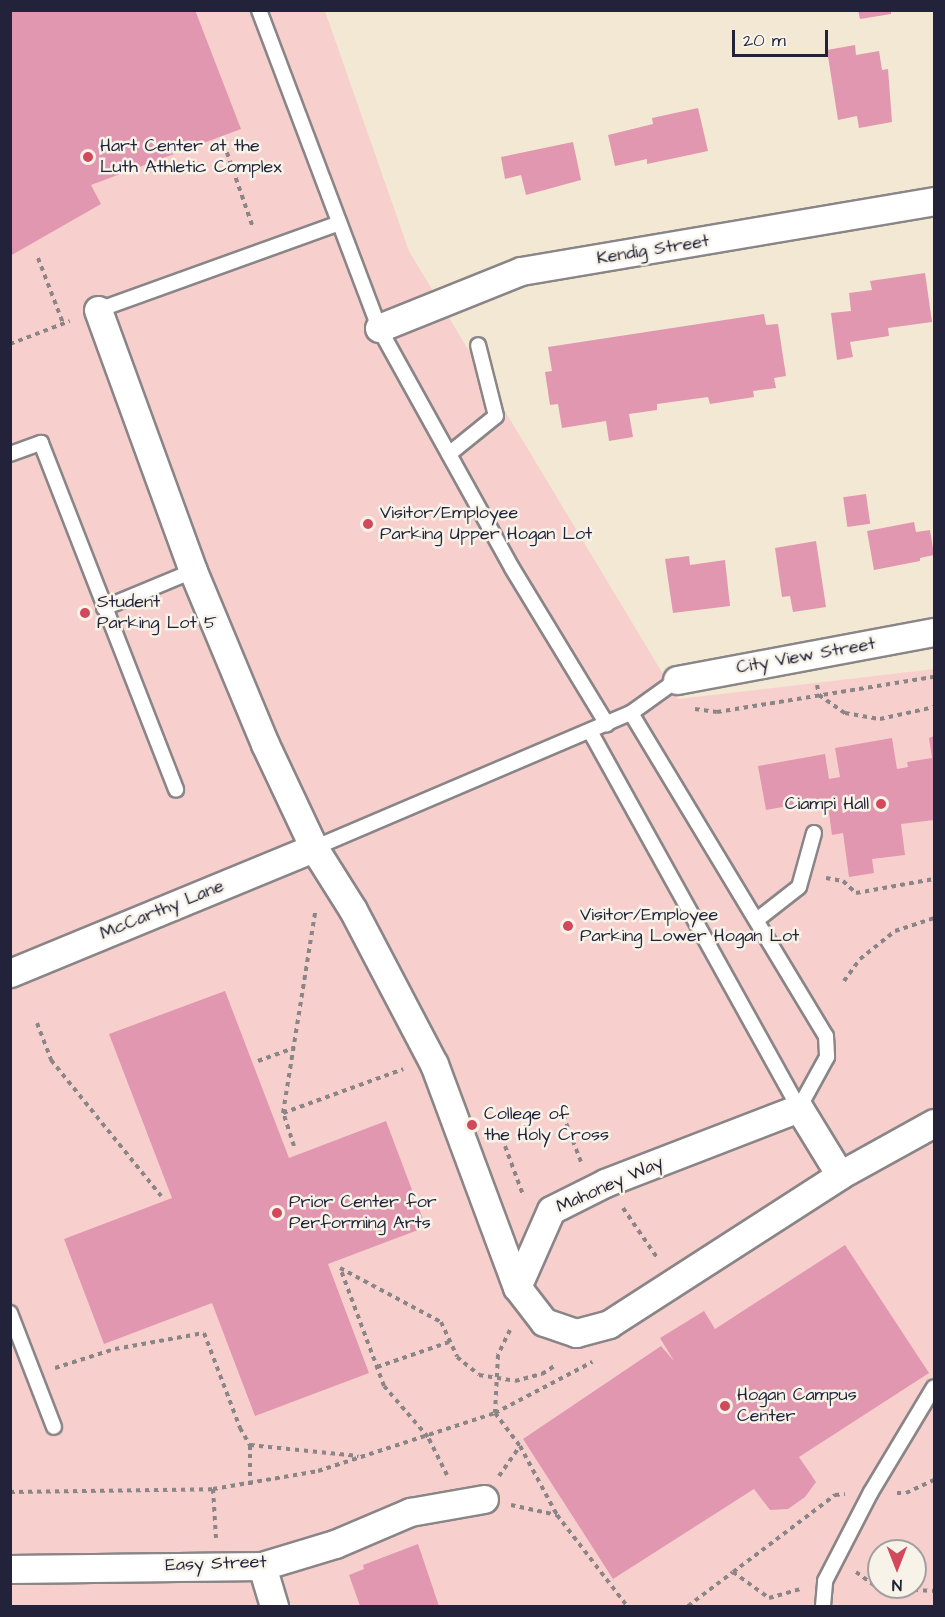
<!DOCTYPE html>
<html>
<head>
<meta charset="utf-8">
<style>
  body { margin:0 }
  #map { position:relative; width:945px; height:1617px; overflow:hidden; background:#f3e8d3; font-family:"Architects Daughter",sans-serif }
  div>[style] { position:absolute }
  .built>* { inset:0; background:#f7d0ce }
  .building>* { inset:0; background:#e197af; transform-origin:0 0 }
  .path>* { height:4px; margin-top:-2px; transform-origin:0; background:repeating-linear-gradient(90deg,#8a8587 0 4.5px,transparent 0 9px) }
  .roads { filter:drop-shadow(2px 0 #8a8587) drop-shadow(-2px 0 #8a8587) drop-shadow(0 2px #8a8587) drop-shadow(0 -2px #8a8587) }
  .service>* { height:14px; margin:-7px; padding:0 7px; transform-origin:7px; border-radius:7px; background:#fff }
  .minor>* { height:27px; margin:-13.5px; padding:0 13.5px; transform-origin:13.5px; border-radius:13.5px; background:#fff }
  .dots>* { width:16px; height:16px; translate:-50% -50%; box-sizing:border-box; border:3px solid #f7f3e8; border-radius:50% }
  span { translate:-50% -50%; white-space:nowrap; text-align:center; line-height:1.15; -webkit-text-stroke:5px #f7f3e8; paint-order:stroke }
  .poi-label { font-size:18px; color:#22223b }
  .left { translate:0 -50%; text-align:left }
  .right { translate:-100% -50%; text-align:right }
  .street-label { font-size:18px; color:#22223b }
  .frame { position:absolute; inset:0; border:12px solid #22223b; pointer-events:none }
  .north { position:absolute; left:867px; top:1539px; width:60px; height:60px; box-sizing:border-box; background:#f7f3e8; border:2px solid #a29fa3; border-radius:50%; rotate:180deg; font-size:16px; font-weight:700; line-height:24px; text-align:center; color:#22223b }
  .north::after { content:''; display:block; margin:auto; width:21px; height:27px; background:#d1495b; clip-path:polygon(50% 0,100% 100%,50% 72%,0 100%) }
  .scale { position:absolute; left:732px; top:30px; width:96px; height:27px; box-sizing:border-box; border:3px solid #22223b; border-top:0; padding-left:8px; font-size:18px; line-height:21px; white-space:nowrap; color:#22223b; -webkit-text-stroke:4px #f7f3e8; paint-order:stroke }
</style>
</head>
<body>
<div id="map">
  <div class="built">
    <div style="clip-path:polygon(evenodd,11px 11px,325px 11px,409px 251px,678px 699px,934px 669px,934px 1606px,11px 1606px,11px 11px,879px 1551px,915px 1551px,915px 1587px,879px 1587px,879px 1551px)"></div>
  </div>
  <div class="building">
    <div style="clip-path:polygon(10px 10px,195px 10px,241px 129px,91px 185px,101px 204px,10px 256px)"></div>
    <div style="clip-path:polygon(858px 10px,891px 10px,891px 14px,860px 19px)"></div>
    <div style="clip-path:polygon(855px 45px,856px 55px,879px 51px,882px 70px,888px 69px,892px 122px,859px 128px,857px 116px,838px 120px,827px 50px)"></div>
    <div style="clip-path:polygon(698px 108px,708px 151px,647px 164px,647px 159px,615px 166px,608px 135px,653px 124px,652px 118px)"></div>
    <div style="clip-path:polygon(573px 142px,581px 180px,526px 195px,521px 175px,505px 179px,501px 157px)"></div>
    <div style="clip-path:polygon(925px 273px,932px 322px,888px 328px,889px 336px,850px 342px,853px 357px,837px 360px,831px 313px,851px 311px,849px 293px,872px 290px,870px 281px)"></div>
    <div style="clip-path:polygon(764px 314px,766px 325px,778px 324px,786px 376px,774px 378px,776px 388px,753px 391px,754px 397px,710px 404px,708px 397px,657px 404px,657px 410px,629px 414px,633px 437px,609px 441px,606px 421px,562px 428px,558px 404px,550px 405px,545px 372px,552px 371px,548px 347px)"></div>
    <div style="left:866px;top:494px;width:30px;height:23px;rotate:82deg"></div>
    <div style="clip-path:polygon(914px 522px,916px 532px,930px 530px,934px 555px,920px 558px,920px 561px,874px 570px,867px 531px)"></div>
    <div style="clip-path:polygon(816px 541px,826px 607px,793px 612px,790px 596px,782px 597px,775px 548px)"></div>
    <div style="clip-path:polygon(689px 556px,690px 565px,725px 560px,730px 606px,673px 613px,665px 559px)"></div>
    <div style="clip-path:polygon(934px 736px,934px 820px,901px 824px,905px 855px,872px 859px,874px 873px,849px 877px,843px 833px,832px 835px,827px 799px,766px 810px,758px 766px,825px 754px,829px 779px,840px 777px,835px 748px,892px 738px,897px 769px,908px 767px,907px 762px,932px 758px,929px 738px)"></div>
    <div style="clip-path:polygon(225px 991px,289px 1158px,386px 1121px,426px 1227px,328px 1264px,369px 1373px,255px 1416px,212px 1303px,104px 1344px,64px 1239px,172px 1198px,109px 1034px)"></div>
    <div style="clip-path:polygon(845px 1245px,929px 1373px,799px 1457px,816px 1482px,805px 1497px,788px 1509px,770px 1510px,754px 1489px,613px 1579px,523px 1439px,661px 1346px,674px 1361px,660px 1338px,704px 1311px,715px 1329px)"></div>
    <div style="clip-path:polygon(418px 1544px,439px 1606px,360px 1606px,349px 1575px,364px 1569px,363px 1565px)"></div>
  </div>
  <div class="path">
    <div style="left:224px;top:144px;width:86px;rotate:70.9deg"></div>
    <div style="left:38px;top:258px;width:70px;rotate:69deg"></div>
    <div style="left:10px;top:344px;width:64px;rotate:-21deg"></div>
    <div style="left:817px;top:685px;width:10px;rotate:79deg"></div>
    <div style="left:819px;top:695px;width:32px;rotate:35deg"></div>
    <div style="left:845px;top:713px;width:36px;rotate:10deg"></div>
    <div style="left:880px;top:719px;width:55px;rotate:-12.5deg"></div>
    <div style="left:695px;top:709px;width:22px;rotate:8deg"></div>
    <div style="left:717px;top:712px;width:220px;rotate:-9.2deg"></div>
    <div style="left:826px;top:878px;width:17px;rotate:10deg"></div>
    <div style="left:843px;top:881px;width:18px;rotate:43deg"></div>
    <div style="left:856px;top:893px;width:79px;rotate:-10.2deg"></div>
    <div style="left:844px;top:981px;width:27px;rotate:-54deg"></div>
    <div style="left:860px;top:959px;width:45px;rotate:-38.7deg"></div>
    <div style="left:895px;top:931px;width:41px;rotate:-18.4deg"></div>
    <div style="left:37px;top:1023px;width:40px;rotate:69deg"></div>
    <div style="left:51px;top:1060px;width:175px;rotate:51deg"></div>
    <div style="left:258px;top:1061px;width:37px;rotate:-20deg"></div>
    <div style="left:560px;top:1107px;width:59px;rotate:69.1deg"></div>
    <div style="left:283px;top:1113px;width:203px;rotate:-80.9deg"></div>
    <div style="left:294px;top:1146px;width:35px;rotate:-108deg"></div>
    <div style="left:283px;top:1113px;width:128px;rotate:-20.1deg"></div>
    <div style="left:505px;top:1146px;width:52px;rotate:69.8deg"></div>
    <div style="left:623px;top:1208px;width:62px;rotate:55.5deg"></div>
    <div style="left:510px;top:1330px;width:28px;rotate:116deg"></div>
    <div style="left:498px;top:1355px;width:58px;rotate:93deg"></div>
    <div style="left:495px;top:1413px;width:41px;rotate:52.9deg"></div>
    <div style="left:377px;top:1367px;width:76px;rotate:-19.1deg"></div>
    <div style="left:55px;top:1368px;width:63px;rotate:-17.6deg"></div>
    <div style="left:115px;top:1349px;width:90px;rotate:-10.2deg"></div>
    <div style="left:204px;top:1333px;width:102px;rotate:69.2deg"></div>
    <div style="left:240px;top:1428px;width:20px;rotate:60deg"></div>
    <div style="left:250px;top:1445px;width:40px;rotate:90deg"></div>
    <div style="left:250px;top:1445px;width:109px;rotate:5.8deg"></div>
    <div style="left:447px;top:1475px;width:42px;rotate:-116.6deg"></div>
    <div style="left:428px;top:1437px;width:67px;rotate:-130.8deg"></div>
    <div style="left:384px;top:1386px;width:126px;rotate:-110.4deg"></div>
    <div style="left:340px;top:1268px;width:115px;rotate:28.1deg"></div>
    <div style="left:441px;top:1322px;width:38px;rotate:65deg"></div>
    <div style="left:457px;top:1357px;width:28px;rotate:39deg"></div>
    <div style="left:479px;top:1375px;width:36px;rotate:9deg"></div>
    <div style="left:515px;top:1381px;width:28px;rotate:-15deg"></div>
    <div style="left:542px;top:1374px;width:17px;rotate:-33deg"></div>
    <div style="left:499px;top:1476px;width:37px;rotate:-55deg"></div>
    <div style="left:520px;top:1446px;width:78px;rotate:61.8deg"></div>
    <div style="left:557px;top:1515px;width:115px;rotate:52.4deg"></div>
    <div style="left:213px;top:1489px;width:49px;rotate:86.5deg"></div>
    <div style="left:10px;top:1492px;width:203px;rotate:-0.8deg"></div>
    <div style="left:213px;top:1489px;width:107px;rotate:-9.7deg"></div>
    <div style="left:318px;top:1471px;width:186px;rotate:-18.1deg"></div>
    <div style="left:495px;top:1413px;width:110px;rotate:-27.7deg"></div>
    <div style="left:897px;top:1493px;width:9px"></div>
    <div style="left:906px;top:1493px;width:31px;rotate:-25deg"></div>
    <div style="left:511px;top:1505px;width:47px;rotate:12.3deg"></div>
    <div style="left:733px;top:1572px;width:128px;rotate:-37deg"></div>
    <div style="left:835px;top:1495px;width:10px;rotate:-6deg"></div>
    <div style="left:856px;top:1572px;width:27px;rotate:36deg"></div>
    <div style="left:878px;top:1588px;width:56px;rotate:3.1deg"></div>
    <div style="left:688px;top:1606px;width:56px;rotate:-37.1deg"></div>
    <div style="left:733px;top:1572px;width:44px;rotate:35.8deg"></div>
    <div style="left:769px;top:1598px;width:35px;rotate:-16deg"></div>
  </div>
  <div class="roads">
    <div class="service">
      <div style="left:259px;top:10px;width:340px;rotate:69.3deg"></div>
      <div style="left:379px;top:328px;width:274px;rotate:61deg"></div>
      <div style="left:512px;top:568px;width:183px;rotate:58.7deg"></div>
      <div style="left:98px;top:310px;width:256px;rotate:-19.8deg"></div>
      <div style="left:10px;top:454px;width:33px;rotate:-20deg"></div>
      <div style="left:41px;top:443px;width:372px;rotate:68.7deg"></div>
      <div style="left:449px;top:454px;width:60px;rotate:-39deg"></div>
      <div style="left:496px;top:416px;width:73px;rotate:-104.2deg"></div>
      <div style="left:104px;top:608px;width:96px;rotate:-22.6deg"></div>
      <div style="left:631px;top:713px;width:57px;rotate:-35.7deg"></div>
      <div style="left:591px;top:733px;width:429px;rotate:61deg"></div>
      <div style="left:314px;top:848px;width:345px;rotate:-23.1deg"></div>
      <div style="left:631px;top:713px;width:377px;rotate:58.9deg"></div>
      <div style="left:826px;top:1036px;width:21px;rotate:87deg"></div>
      <div style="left:827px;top:1057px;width:58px;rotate:118.8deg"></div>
      <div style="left:758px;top:919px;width:52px;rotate:-38deg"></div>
      <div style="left:799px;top:887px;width:56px;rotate:-74.5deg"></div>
      <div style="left:10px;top:1313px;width:122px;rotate:68.9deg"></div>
      <div style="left:823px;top:1606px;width:25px;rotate:-85deg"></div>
      <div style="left:825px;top:1581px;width:100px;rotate:-62.7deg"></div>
      <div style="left:871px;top:1492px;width:122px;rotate:-59deg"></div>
    </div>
    <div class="minor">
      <div style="left:98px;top:310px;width:278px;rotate:70deg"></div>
      <div style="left:193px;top:571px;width:187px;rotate:67.4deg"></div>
      <div style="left:265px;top:744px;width:115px;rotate:64.8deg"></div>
      <div style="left:314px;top:848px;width:73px;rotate:57.8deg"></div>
      <div style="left:353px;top:910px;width:174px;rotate:62.3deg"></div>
      <div style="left:434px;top:1064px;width:238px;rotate:69.6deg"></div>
      <div style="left:379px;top:328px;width:153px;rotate:-21.9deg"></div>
      <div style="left:521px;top:271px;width:419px;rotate:-9.6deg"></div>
      <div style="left:677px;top:680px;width:261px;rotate:-10.6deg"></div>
      <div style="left:10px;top:973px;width:329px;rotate:-22.4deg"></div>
      <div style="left:840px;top:1175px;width:79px;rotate:-121.5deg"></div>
      <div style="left:799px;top:1108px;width:208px;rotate:158.9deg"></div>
      <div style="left:605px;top:1183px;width:60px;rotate:153.4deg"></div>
      <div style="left:551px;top:1210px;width:84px;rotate:113.8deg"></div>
      <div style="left:517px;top:1287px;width:44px;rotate:52.4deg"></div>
      <div style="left:544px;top:1322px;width:34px;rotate:19deg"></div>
      <div style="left:576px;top:1333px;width:34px;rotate:-15deg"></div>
      <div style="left:609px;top:1324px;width:275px;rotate:-32.8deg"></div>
      <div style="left:840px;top:1175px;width:107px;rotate:-29deg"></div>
      <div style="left:262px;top:1566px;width:42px;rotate:73.3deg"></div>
      <div style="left:10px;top:1569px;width:252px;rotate:-0.7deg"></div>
      <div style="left:262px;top:1566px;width:76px;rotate:-16.8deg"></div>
      <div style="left:335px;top:1544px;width:82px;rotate:-23.1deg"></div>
      <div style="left:410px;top:1512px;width:75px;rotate:-10deg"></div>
    </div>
  </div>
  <div class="dots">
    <div style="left:88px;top:157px;background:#d1495b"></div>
    <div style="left:368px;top:524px;background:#d1495b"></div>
    <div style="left:85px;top:613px;background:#d1495b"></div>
    <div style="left:881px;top:804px;background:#d1495b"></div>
    <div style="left:568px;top:926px;background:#d1495b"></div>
    <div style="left:472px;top:1125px;background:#d1495b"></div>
    <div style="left:277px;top:1213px;background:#d1495b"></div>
    <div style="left:725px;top:1406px;background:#d1495b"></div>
  </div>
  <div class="poi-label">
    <span class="left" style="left:100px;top:157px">Hart Center at the<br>Luth Athletic Complex</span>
    <span class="left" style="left:380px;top:524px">Visitor/Employee<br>Parking Upper Hogan Lot</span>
    <span class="left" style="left:97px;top:613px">Student<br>Parking Lot 5</span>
    <span class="right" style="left:869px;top:804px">Ciampi Hall</span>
    <span class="left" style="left:580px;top:926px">Visitor/Employee<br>Parking Lower Hogan Lot</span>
    <span class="left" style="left:484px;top:1125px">College of<br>the Holy Cross</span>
    <span class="left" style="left:289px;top:1213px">Prior Center for<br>Performing Arts</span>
    <span class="left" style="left:737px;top:1406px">Hogan Campus<br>Center</span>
  </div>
  <div class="street-label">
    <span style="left:653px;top:250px;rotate:-9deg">Kendig Street</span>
    <span style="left:806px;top:656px;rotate:-10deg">City View Street</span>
    <span style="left:162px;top:910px;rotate:-22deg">McCarthy Lane</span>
    <span style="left:610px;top:1185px;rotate:-24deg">Mahoney Way</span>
    <span style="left:216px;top:1564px;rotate:-2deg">Easy Street</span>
  </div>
  <div class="frame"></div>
  <div class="north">N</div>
  <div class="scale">20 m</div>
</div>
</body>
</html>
